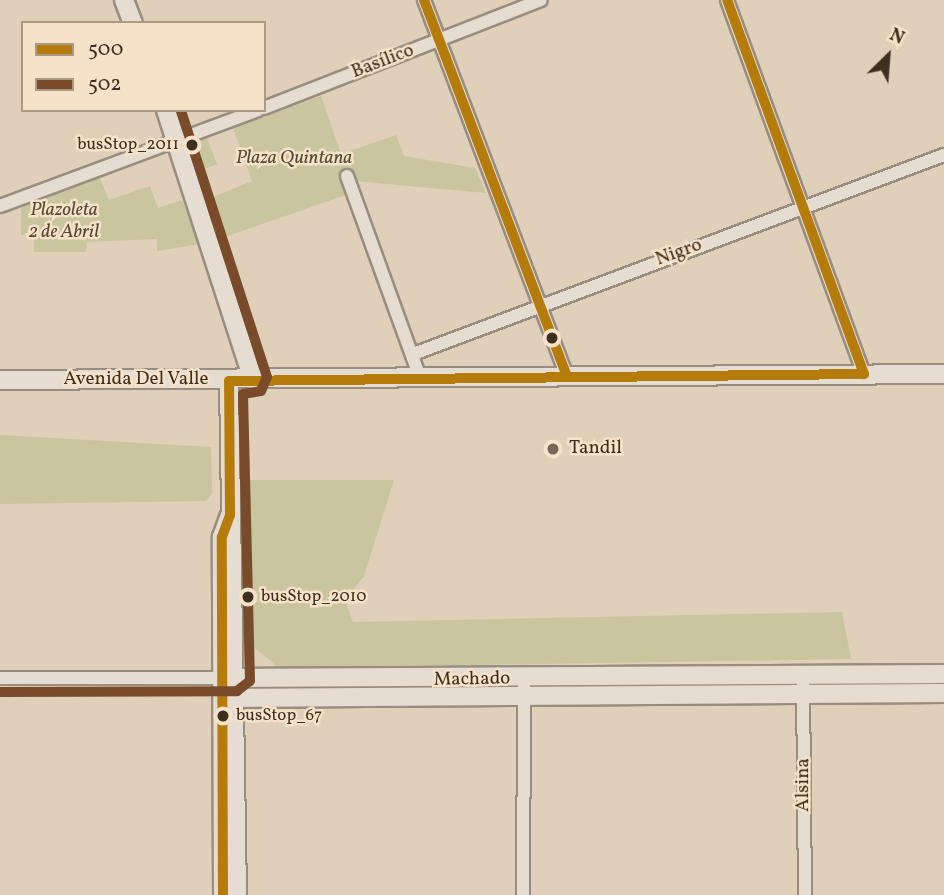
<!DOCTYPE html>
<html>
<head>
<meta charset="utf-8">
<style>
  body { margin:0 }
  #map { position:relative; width:944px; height:895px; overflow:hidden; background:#e0cfb9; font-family:Vollkorn,serif }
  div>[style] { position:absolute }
  .green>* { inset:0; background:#c9c59f; transform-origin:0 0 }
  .roads { filter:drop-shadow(2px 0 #988d7f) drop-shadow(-2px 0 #988d7f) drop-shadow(0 2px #988d7f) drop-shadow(0 -2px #988d7f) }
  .street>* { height:12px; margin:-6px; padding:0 6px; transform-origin:6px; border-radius:6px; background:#e5ddd2 }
  .secondary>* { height:18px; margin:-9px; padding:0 9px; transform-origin:9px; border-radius:9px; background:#e5ddd2 }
  .bus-1>* { height:10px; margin:-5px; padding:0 5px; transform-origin:5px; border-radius:5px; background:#b67c0b }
  .bus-2>* { height:10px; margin:-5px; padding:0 5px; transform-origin:5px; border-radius:5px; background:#7a4b2a }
  .dots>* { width:19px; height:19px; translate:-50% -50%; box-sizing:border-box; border:4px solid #f5e2c8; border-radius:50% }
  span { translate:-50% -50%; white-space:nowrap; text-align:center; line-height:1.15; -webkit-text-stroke:5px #f5e2c8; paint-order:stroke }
  .bus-label { font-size:17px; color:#3e2f20 }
  .right { translate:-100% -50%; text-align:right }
  .left { translate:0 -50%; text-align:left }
  .street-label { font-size:19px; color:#3e2f20 }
  .park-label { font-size:19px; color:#564b35; font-style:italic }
  .poi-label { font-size:19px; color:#3e2f20 }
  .legend { position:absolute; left:21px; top:21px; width:245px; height:91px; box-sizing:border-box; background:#f5e2c8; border:2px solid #ac9a85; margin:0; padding:9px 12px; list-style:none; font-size:21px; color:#3e2f20 }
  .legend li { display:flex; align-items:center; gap:14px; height:35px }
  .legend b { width:35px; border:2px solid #ac9a85 }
  .north { position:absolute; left:853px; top:21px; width:70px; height:70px; -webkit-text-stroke:5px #f5e2c8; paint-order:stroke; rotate:25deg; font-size:19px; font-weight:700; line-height:28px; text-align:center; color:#3e2f20 }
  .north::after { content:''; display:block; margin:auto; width:24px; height:32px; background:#3e2f20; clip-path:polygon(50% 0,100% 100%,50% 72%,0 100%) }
</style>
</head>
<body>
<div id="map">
  <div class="green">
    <div style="clip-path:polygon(321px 96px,341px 154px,396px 135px,404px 156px,475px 168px,486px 193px,354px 181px,357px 191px,225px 237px,211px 198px,252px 181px,233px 128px)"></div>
    <div style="left:207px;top:138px;width:28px;height:23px;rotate:69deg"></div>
    <div style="clip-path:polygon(99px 176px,109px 200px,150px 186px,158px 208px,182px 200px,200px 244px,157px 251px,157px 239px,87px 242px,86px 252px,34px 252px,34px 235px,21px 235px,21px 206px)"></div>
    <div style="clip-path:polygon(0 435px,211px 447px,212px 494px,206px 501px,0 504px)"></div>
    <div style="clip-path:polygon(240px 480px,394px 480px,364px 576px,345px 600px,353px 622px,842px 612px,851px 659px,279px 668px,246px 641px)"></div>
    <div style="left:794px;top:681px;width:5px;height:263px;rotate:90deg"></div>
    <div style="left:249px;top:685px;width:263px;height:5px"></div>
  </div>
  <div class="roads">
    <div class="street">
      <div style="left:424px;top:0;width:403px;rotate:69.2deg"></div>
      <div style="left:727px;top:0;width:398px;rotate:69.9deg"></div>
      <div style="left:264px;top:108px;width:297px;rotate:-21.3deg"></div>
      <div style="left:347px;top:176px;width:215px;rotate:70.1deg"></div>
      <div style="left:0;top:206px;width:275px;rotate:-20.4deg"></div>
      <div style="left:416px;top:353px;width:564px;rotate:-20.56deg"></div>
      <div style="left:803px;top:675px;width:220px;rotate:89.5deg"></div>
      <div style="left:0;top:678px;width:223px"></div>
      <div style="left:523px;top:895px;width:215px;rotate:-89.7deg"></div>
    </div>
    <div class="secondary">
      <div style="left:124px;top:0;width:25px;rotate:69deg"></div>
      <div style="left:166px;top:110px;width:283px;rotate:72.1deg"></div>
      <div style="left:0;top:380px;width:944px;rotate:-0.36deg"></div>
      <div style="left:229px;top:381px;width:514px;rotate:89.11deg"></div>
      <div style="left:223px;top:678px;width:721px;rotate:-0.32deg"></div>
      <div style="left:223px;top:698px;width:721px;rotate:-0.4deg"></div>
      <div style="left:223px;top:895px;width:358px;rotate:-90.2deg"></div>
      <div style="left:222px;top:537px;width:23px;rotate:-70deg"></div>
    </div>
  </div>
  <div class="bus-1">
    <div style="left:424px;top:0;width:403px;rotate:69.2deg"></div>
    <div style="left:229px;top:381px;width:635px;rotate:-0.63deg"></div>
    <div style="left:864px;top:374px;width:398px;rotate:-110.1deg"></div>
    <div style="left:223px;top:895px;width:358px;rotate:-90.2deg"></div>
    <div style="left:222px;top:537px;width:23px;rotate:-70deg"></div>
    <div style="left:230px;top:515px;width:134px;rotate:-90.4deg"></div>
  </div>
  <div class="bus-2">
    <div style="left:0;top:692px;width:237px;rotate:-0.2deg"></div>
    <div style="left:237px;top:691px;width:16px;rotate:-38deg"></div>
    <div style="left:250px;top:681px;width:287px;rotate:-91.4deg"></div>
    <div style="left:243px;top:394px;width:18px;rotate:-9deg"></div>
    <div style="left:261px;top:391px;width:15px;rotate:-67deg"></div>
    <div style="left:267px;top:377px;width:281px;rotate:-107.9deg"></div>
  </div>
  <div class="dots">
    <div style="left:192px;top:145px;background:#3e2f20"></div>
    <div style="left:552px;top:338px;background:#3e2f20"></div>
    <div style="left:553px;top:449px;background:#776756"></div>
    <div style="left:248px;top:597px;background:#3e2f20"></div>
    <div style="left:223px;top:716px;background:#3e2f20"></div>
  </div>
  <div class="bus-label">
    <span class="right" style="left:179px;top:145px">busStop_2011</span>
    <span class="left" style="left:261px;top:597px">busStop_2010</span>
    <span class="left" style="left:236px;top:716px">busStop_67</span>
  </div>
  <div class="street-label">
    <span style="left:383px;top:62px;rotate:-21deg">Basílico</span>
    <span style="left:679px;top:253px;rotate:-20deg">Nigro</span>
    <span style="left:136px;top:380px">Avenida Del Valle</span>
    <span style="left:472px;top:680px;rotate:-1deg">Machado</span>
    <span style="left:804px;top:785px;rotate:-90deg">Alsina</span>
  </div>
  <div class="park-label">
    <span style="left:294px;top:159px">Plaza Quintana</span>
    <span style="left:64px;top:222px">Plazoleta<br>2 de Abril</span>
  </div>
  <div class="poi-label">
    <span class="left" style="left:569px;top:449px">Tandil</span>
  </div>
  <ul class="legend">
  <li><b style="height:9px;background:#b67c0b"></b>500</li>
  <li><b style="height:9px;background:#7a4b2a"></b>502</li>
  </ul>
  <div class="north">N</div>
</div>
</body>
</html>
